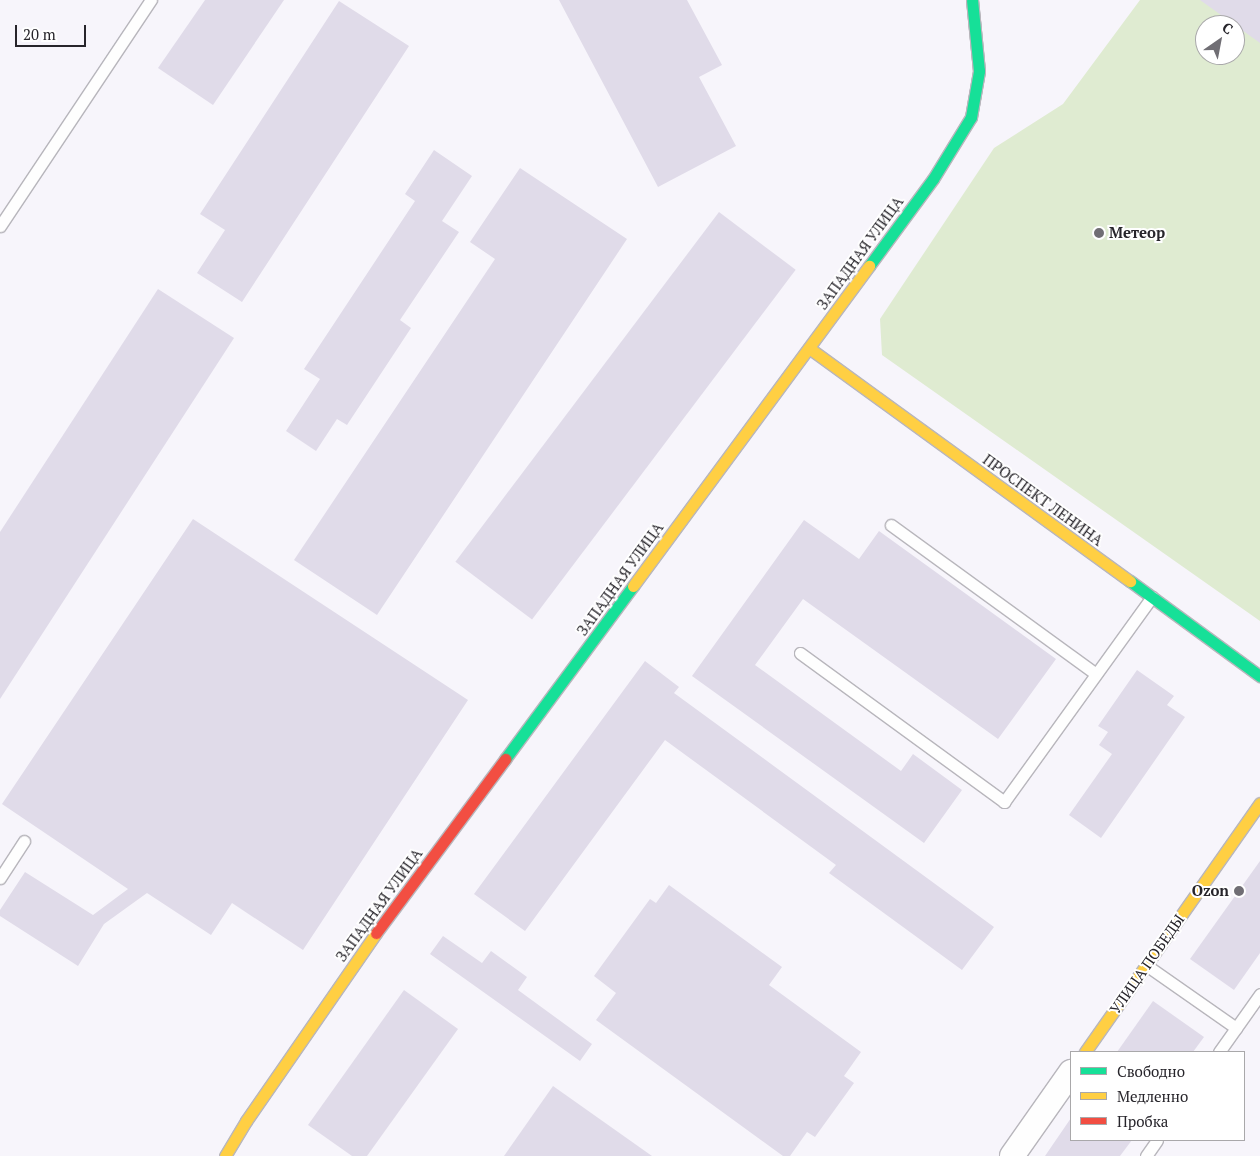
<!DOCTYPE html>
<html>
<head>
<meta charset="utf-8">
<style>
  body { margin:0 }
  #map { position:relative; width:1260px; height:1156px; overflow:hidden; background:#f7f5fb; font-family:"PT Serif",serif }
  div>[style] { position:absolute }
  .green>* { inset:0; background:#dfebd1 }
  .building>* { inset:0; background:#e0dbe9; transform-origin:0 0 }
  .roads { filter:drop-shadow(1px 0 #b8b6bc) drop-shadow(-1px 0 #b8b6bc) drop-shadow(0 1px #b8b6bc) drop-shadow(0 -1px #b8b6bc) }
  .lane>* { height:11px; margin:-5.5px; padding:0 5.5px; transform-origin:5.5px; border-radius:5.5px; background:#fefefe }
  .street>* { height:24px; margin:-12px; padding:0 12px; transform-origin:12px; border-radius:12px; background:#fefefe }
  .fast>* { height:11px; margin:-5.5px; padding:0 5.5px; transform-origin:5.5px; border-radius:5.5px; background:#16e098 }
  .slow>* { height:11px; margin:-5.5px; padding:0 5.5px; transform-origin:5.5px; border-radius:5.5px; background:#ffcf43 }
  .jam>* { height:11px; margin:-5.5px; padding:0 5.5px; transform-origin:5.5px; border-radius:5.5px; background:#f24e42 }
  .dots>* { width:14px; height:14px; translate:-50% -50%; box-sizing:border-box; border:2px solid #fff; border-radius:50% }
  span { translate:-50% -50%; white-space:nowrap; text-align:center; line-height:1.15; -webkit-text-stroke:4px #fff; paint-order:stroke }
  .poi-label { font-size:15px; color:#27252b; font-weight:700 }
  .left { translate:0 -50%; text-align:left }
  .right { translate:-100% -50%; text-align:right }
  .street-label { font-size:15px; color:#27252b }
  .legend { position:absolute; left:1070px; top:1051px; width:175px; height:90px; box-sizing:border-box; background:#fff; border:1px solid #a9a8aa; margin:0; padding:6px 9px; list-style:none; font-size:15px; color:#27252b }
  .legend li { display:flex; align-items:center; gap:10px; height:25px }
  .legend b { width:25px; border:1px solid #a9a8aa }
  .north { position:absolute; left:1195px; top:15px; width:50px; height:50px; box-sizing:border-box; background:#fff; border:1px solid #a9a8aa; border-radius:50%; rotate:33deg; font-size:14px; font-weight:700; line-height:20px; text-align:center; color:#27252b }
  .north::after { content:''; display:block; margin:auto; width:18px; height:22px; background:#706e74; clip-path:polygon(50% 0,100% 100%,50% 72%,0 100%) }
  .scale { position:absolute; left:15px; top:25px; width:71px; height:22px; box-sizing:border-box; border:2px solid #27252b; border-top:0; padding-left:6px; font-size:15px; line-height:18px; white-space:nowrap; color:#27252b; -webkit-text-stroke:4px #fff; paint-order:stroke }
</style>
</head>
<body>
<div id="map">
  <div class="green">
    <div style="clip-path:polygon(evenodd,1140px 0,1260px 0,1260px 621px,882px 355px,880px 319px,994px 148px,1063px 104px,1140px 0,1205px 25px,1235px 25px,1235px 55px,1205px 55px,1205px 25px)"></div>
  </div>
  <div class="building">
    <div style="clip-path:polygon(205px 0,284px 0,213px 105px,158px 68px)"></div>
    <div style="clip-path:polygon(559px 0,687px 0,722px 65px,699px 77px,736px 146px,658px 187px)"></div>
    <div style="clip-path:polygon(1200px 0,1260px 0,1260px 43px,1235px 25px)"></div>
    <div style="clip-path:polygon(339px 1px,409px 46px,242px 302px,197px 273px,225px 230px,200px 214px)"></div>
    <div style="clip-path:polygon(434px 150px,472px 176px,442px 221px,459px 232px,400px 320px,411px 328px,347px 425px,337px 419px,316px 451px,286px 431px,320px 379px,304px 369px,415px 201px,405px 194px)"></div>
    <div style="clip-path:polygon(520px 168px,627px 239px,377px 615px,294px 560px,495px 259px,470px 242px)"></div>
    <div style="left:719px;top:212px;width:96px;height:438px;rotate:37deg"></div>
    <div style="clip-path:polygon(158px 289px,234px 338px,0 699px,0 532px)"></div>
    <div style="clip-path:polygon(193px 519px,468px 700px,303px 950px,232px 903px,211px 935px,147px 893px,104px 924px,78px 966px,0 916px,0 910px,25px 872px,93px 915px,128px 889px,2px 804px)"></div>
    <div style="clip-path:polygon(804px 520px,859px 559px,879px 531px,1056px 659px,998px 739px,803px 599px,755px 665px,901px 771px,913px 754px,962px 790px,924px 843px,692px 676px)"></div>
    <div style="clip-path:polygon(645px 661px,679px 687px,674px 693px,994px 927px,962px 970px,829px 873px,836px 865px,665px 740px,525px 931px,474px 894px)"></div>
    <div style="clip-path:polygon(1137px 670px,1174px 696px,1167px 705px,1185px 717px,1101px 838px,1069px 815px,1112px 754px,1099px 745px,1108px 732px,1098px 726px)"></div>
    <div style="clip-path:polygon(1260px 861px,1260px 953px,1234px 990px,1190px 959px)"></div>
    <div style="clip-path:polygon(669px 885px,782px 967px,769px 985px,861px 1052px,844px 1076px,854px 1083px,815px 1137px,807px 1132px,790px 1156px,783px 1156px,596px 1020px,616px 993px,594px 976px,650px 899px,656px 903px)"></div>
    <div style="clip-path:polygon(443px 936px,482px 963px,491px 951px,527px 977px,518px 990px,592px 1044px,580px 1061px,430px 954px)"></div>
    <div style="clip-path:polygon(404px 990px,458px 1029px,367px 1156px,352px 1156px,308px 1125px)"></div>
    <div style="clip-path:polygon(1153px 1001px,1204px 1037px,1193px 1052px,1117px 1052px)"></div>
    <div style="clip-path:polygon(553px 1086px,652px 1156px,504px 1156px)"></div>
    <div style="clip-path:polygon(1071px 1118px,1071px 1140px,1132px 1140px,1120px 1156px,1045px 1156px)"></div>
  </div>
  <div class="roads">
    <div class="lane">
      <div style="left:0;top:226px;width:272px;rotate:-56.3deg"></div>
      <div style="left:891px;top:525px;width:253px;rotate:36deg"></div>
      <div style="left:800px;top:653px;width:253px;rotate:36.1deg"></div>
      <div style="left:1004px;top:802px;width:253px;rotate:-54.2deg"></div>
      <div style="left:0;top:878px;width:44px;rotate:-57deg"></div>
      <div style="left:1146px;top:965px;width:110px;rotate:35deg"></div>
      <div style="left:1219px;top:1052px;width:71px;rotate:-54.7deg"></div>
      <div style="left:1146px;top:1156px;width:19px;rotate:-55deg"></div>
    </div>
    <div class="street">
      <div style="left:1012px;top:1156px;width:103px;rotate:-54.9deg"></div>
    </div>
    <div class="fast">
      <div style="left:869px;top:266px;width:108px;rotate:-53.7deg"></div>
      <div style="left:933px;top:179px;width:73px;rotate:-58.5deg"></div>
      <div style="left:971px;top:117px;width:47px;rotate:-80.1deg"></div>
      <div style="left:979px;top:71px;width:71px;rotate:-95.6deg"></div>
      <div style="left:1130px;top:581px;width:161px;rotate:36.2deg"></div>
      <div style="left:505px;top:759px;width:215px;rotate:-53.5deg"></div>
    </div>
    <div class="slow">
      <div style="left:809px;top:348px;width:397px;rotate:36deg"></div>
      <div style="left:633px;top:586px;width:398px;rotate:-53.6deg"></div>
      <div style="left:1085px;top:1052px;width:304px;rotate:-54.9deg"></div>
      <div style="left:225px;top:1156px;width:41px;rotate:-59deg"></div>
      <div style="left:246px;top:1121px;width:229px;rotate:-55.3deg"></div>
    </div>
    <div class="jam">
      <div style="left:376px;top:933px;width:217px;rotate:-53.4deg"></div>
    </div>
  </div>
  <div class="dots">
    <div style="left:1099px;top:233px;background:#706e74"></div>
    <div style="left:1239px;top:891px;background:#706e74"></div>
  </div>
  <div class="poi-label">
    <span class="left" style="left:1109px;top:233px">Метеор</span>
    <span class="right" style="left:1229px;top:891px">Ozon</span>
  </div>
  <div class="street-label">
    <span style="left:860px;top:253px;rotate:-54deg">ЗАПАДНАЯ УЛИЦА</span>
    <span style="left:1043px;top:500px;rotate:36deg">ПРОСПЕКТ ЛЕНИНА</span>
    <span style="left:620px;top:579px;rotate:-54deg">ЗАПАДНАЯ УЛИЦА</span>
    <span style="left:379px;top:905px;rotate:-54deg">ЗАПАДНАЯ УЛИЦА</span>
    <span style="left:1147px;top:964px;rotate:-55deg">УЛИЦА ПОБЕДЫ</span>
  </div>
  <ul class="legend">
  <li><b style="height:6px;background:#16e098"></b>Свободно</li>
  <li><b style="height:6px;background:#ffcf43"></b>Медленно</li>
  <li><b style="height:6px;background:#f24e42"></b>Пробка</li>
  </ul>
  <div class="north">С</div>
  <div class="scale">20 m</div>
</div>
</body>
</html>
